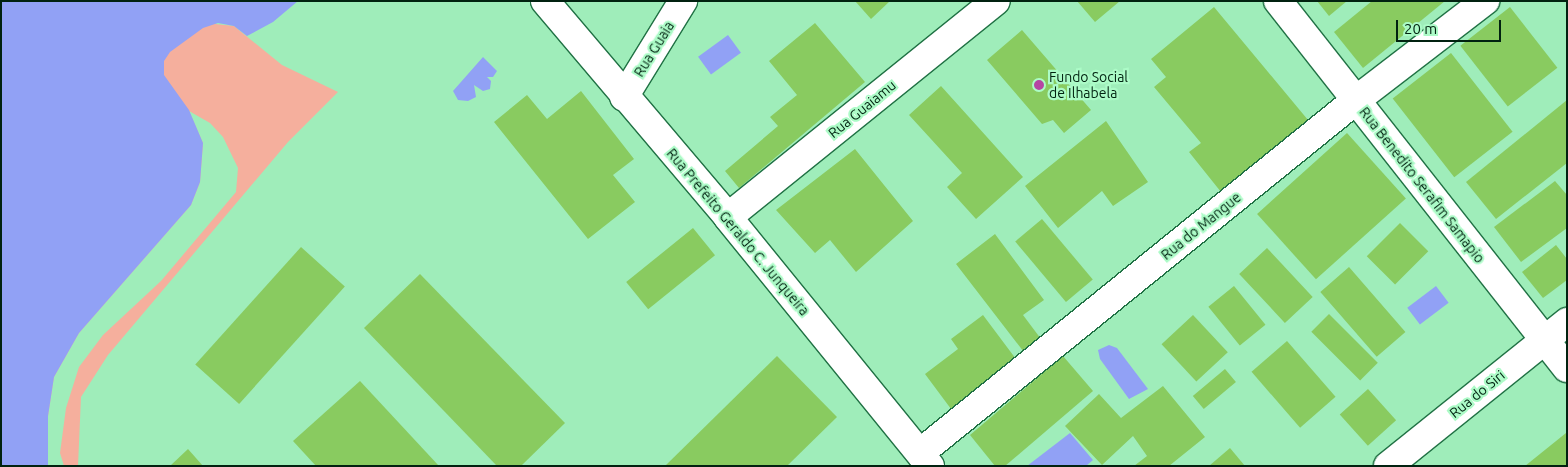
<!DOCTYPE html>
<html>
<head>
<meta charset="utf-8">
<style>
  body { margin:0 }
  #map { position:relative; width:1568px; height:467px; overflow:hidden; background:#9fedba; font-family:Ubuntu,sans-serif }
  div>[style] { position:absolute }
  .green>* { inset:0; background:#f5af9d }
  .water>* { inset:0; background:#91a1f5; transform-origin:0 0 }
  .building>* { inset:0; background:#89cb60; transform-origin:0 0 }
  .roads { filter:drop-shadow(1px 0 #217245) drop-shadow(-1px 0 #217245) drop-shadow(0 1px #217245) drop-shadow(0 -1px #217245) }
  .minor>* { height:28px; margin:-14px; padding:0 14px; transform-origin:14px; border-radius:14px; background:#fff }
  .secondary>* { height:28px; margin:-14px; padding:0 14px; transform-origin:14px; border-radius:14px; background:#fff }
  .dots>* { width:14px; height:14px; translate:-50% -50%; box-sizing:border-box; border:2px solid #acfbc7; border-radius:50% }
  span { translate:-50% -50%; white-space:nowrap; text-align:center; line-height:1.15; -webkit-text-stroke:4.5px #acfbc7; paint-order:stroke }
  .street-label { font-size:14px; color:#012210 }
  .poi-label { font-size:14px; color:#012210 }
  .left { translate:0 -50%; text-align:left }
  .frame { position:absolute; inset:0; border:2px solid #012210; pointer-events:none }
  .scale { position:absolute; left:1396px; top:20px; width:105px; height:22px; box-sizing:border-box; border:2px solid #012210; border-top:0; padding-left:6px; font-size:15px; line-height:18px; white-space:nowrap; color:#012210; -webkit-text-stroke:4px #acfbc7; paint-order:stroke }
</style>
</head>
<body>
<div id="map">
  <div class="green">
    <div style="clip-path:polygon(1px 1px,234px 26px,282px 65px,338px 92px,288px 142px,108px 355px,81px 397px,78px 466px,64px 466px,60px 453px,66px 408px,79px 367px,103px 335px,161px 281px,236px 192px,238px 168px,223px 137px,210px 123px,189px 111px,203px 143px,200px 182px,191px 205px,79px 333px,54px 377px,48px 416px,48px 466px,1px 466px)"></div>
  </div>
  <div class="water">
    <div style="clip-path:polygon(1px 1px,298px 1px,273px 22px,247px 36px,234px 26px,218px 23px,203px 28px,170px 52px,164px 61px,164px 75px,189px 110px,203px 143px,200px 182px,191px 205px,79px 333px,54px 377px,48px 416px,48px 466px,1px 466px)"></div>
    <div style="left:728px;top:35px;width:22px;height:37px;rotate:54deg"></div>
    <div style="clip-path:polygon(483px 57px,497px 71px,493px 77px,487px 77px,491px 81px,490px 89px,483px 91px,474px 85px,476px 97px,468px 101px,458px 100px,453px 91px)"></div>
    <div style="left:1436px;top:286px;width:21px;height:36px;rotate:53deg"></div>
    <div style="clip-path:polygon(1109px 345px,1117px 348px,1148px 389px,1129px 399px,1100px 359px,1098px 350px)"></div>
    <div style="clip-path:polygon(1070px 433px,1093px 460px,1086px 466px,1027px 466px)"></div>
  </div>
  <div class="building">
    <div style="clip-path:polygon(855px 1px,890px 1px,871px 19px)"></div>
    <div style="clip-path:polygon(1077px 1px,1120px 1px,1095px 22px)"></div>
    <div style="clip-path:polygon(1317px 1px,1347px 1px,1329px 16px)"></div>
    <div style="clip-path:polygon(1372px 1px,1445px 1px,1363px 68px,1334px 32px)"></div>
    <div style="clip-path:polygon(1214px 7px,1308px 120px,1221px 192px,1189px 152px,1201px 143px,1154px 87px,1166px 77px,1151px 59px)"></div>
    <div style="left:1510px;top:7px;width:77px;height:63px;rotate:52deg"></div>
    <div style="clip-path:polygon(815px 23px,865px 82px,739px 188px,725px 171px,778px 126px,770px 117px,797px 95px,769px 61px)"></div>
    <div style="clip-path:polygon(1022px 30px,1091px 110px,1064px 133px,1053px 120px,1042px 124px,987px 60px)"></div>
    <div style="left:1451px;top:53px;width:100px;height:74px;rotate:52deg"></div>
    <div style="clip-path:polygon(941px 86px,1023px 177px,976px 219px,947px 187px,962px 173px,909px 115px)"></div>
    <div style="clip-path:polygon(581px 91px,634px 159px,613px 175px,635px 202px,588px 239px,494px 122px,527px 95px,547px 119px)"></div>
    <div style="clip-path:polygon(1567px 100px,1567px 163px,1496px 219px,1466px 182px)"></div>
    <div style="clip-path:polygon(1106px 121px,1148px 182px,1113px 206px,1102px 191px,1058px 228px,1025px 186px)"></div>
    <div style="left:1347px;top:133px;width:88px;height:121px;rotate:48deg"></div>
    <div style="clip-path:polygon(855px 149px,913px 221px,856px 272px,830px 240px,815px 253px,776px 210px)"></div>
    <div style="clip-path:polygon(1555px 181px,1567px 195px,1567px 228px,1521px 262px,1494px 227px)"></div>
    <div style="left:1042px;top:219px;width:79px;height:35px;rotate:50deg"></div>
    <div style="left:1400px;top:223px;width:40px;height:47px;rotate:45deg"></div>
    <div style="left:693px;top:228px;width:35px;height:86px;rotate:51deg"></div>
    <div style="clip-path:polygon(995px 234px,1044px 300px,1023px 315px,1047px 347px,1030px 360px,956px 264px)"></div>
    <div style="clip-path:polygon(1556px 245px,1567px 259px,1567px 280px,1543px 298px,1522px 272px)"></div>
    <div style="left:301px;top:247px;width:59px;height:158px;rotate:42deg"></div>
    <div style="left:1267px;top:248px;width:67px;height:38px;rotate:47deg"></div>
    <div style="left:1349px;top:267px;width:86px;height:38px;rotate:49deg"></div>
    <div style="clip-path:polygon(420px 274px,565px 423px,521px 466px,497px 466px,364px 328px)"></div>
    <div style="left:1234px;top:286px;width:50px;height:33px;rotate:51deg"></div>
    <div style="left:1329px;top:314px;width:69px;height:25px;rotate:45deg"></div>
    <div style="clip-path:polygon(983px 315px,1019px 363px,954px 413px,925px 374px,958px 349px,951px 339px)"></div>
    <div style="left:1193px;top:315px;width:51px;height:43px;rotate:47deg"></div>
    <div style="left:1287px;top:341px;width:74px;height:47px;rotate:49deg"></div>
    <div style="clip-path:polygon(777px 356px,837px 417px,787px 466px,665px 466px)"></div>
    <div style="clip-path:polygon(1063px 356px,1093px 391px,1005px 466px,995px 466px,970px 435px)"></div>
    <div style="left:1225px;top:369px;width:17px;height:42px;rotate:50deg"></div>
    <div style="clip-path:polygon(360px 381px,439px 466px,316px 466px,293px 441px)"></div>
    <div style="clip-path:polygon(1163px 386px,1205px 437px,1169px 466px,1134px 466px,1147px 456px,1133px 436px,1102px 465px,1065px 426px,1099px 394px,1121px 418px)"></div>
    <div style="left:1368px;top:389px;width:42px;height:38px;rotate:48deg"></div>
    <div style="clip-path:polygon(1566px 433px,1567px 466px,1525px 466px)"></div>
    <div style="clip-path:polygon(1230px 448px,1245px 466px,1209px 466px)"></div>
    <div style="clip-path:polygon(188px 449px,203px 466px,170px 466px)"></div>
  </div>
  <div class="roads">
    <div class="minor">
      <div style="left:545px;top:1px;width:283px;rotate:49.7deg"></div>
      <div style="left:1278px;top:1px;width:467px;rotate:51.8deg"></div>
      <div style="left:624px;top:97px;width:113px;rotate:-58.4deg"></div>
      <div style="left:920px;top:453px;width:561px;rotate:-38.99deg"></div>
      <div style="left:1356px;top:100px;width:163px;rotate:-37.5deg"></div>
      <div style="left:1388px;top:466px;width:230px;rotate:-38.8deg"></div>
    </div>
    <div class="secondary">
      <div style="left:930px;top:466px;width:321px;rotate:-129.1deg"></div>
      <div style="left:728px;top:217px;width:344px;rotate:-38.9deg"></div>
    </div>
  </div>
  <div class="dots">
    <div style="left:1039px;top:85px;background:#b646a3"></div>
  </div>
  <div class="street-label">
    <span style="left:654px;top:49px;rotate:-58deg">Rua Guaia</span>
    <span style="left:862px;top:109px;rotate:-39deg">Rua Guaiamu</span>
    <span style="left:1422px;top:185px;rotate:52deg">Rua Benedito Serafim Samapio</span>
    <span style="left:1201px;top:226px;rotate:-39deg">Rua do Mangue</span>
    <span style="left:738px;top:232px;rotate:50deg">Rua Prefeito Geraldo C. Junqueira</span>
    <span style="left:1477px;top:394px;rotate:-39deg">Rua do Siri</span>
  </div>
  <div class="poi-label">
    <span class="left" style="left:1049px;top:85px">Fundo Social<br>de Ilhabela</span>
  </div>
  <div class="frame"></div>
  <div class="scale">20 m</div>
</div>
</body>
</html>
